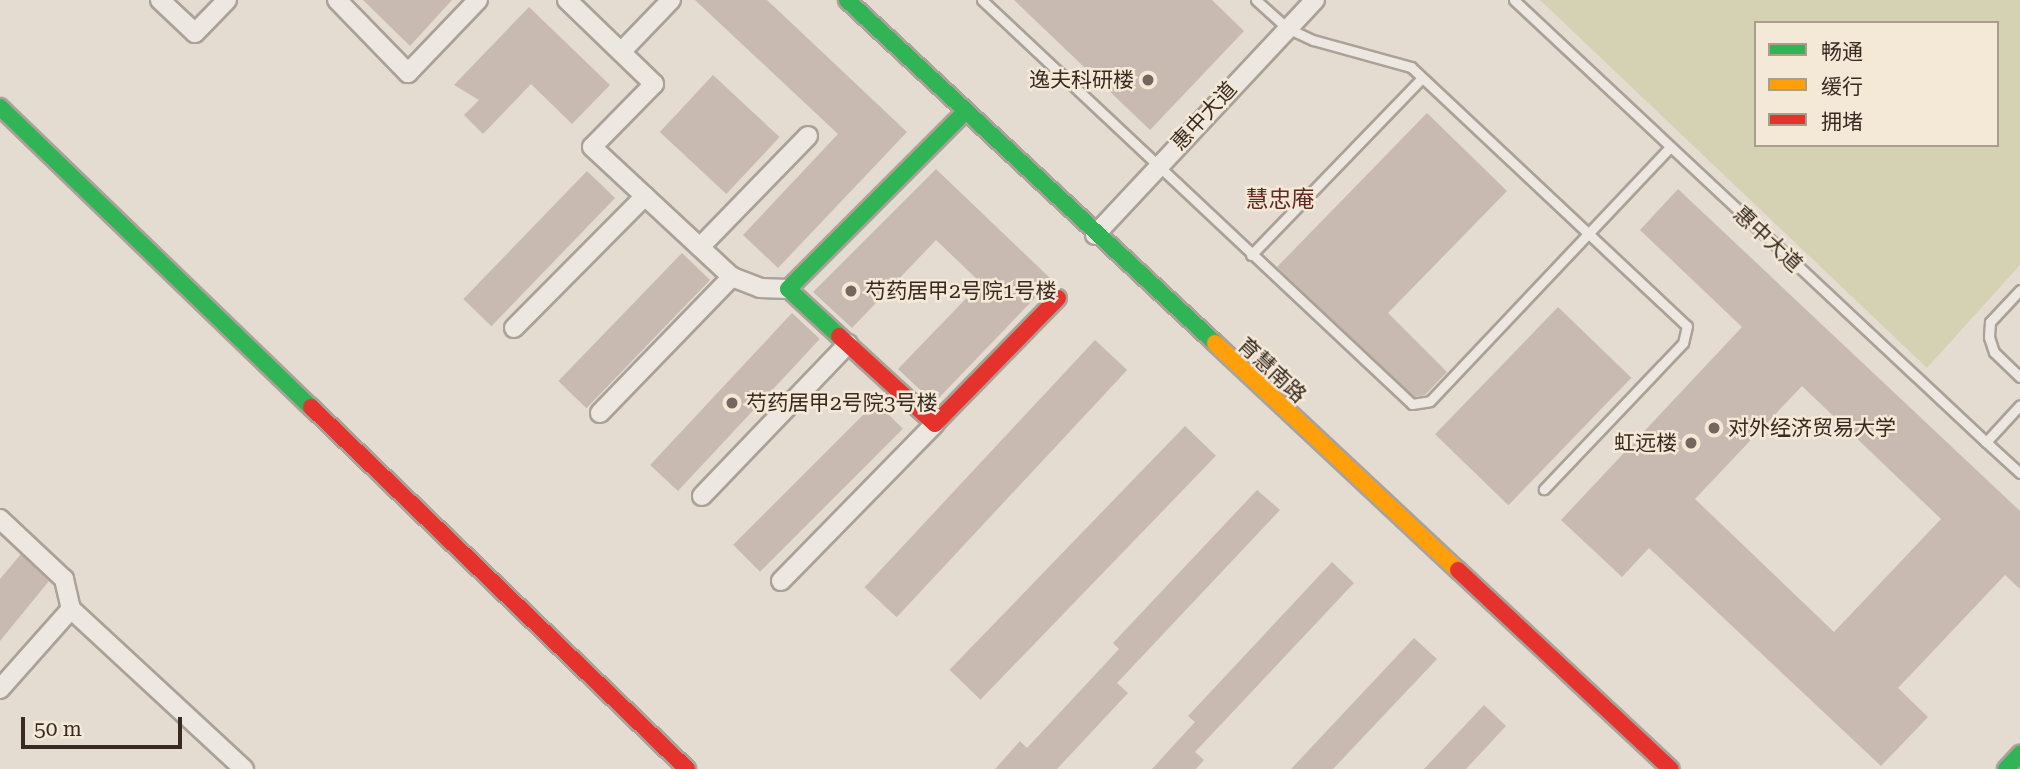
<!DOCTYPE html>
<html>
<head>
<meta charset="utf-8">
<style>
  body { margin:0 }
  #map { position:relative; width:2020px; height:769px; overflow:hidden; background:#e4dcd0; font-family:"Roboto Serif","Noto Sans SC",serif }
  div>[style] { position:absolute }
  .green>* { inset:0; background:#d5d2b3 }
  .building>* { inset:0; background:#c8bab1; transform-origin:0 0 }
  .roads { filter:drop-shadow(2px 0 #aaa298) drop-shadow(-2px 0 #aaa298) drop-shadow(0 2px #aaa298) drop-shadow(0 -2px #aaa298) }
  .lane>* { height:9px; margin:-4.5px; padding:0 4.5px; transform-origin:4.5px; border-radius:4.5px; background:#ece8e1 }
  .street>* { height:18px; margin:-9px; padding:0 9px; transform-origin:9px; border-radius:9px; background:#ece8e1 }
  .fast>* { height:16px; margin:-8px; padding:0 8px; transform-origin:8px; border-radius:8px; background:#30b455 }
  .slow>* { height:16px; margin:-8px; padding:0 8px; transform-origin:8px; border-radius:8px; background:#ff9f0a }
  .jam>* { height:16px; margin:-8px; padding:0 8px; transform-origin:8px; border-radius:8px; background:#e5322d }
  .dots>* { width:19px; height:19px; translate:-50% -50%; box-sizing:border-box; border:4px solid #f4e9d7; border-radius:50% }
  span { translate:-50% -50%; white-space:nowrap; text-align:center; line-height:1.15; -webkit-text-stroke:5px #f4e9d7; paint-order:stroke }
  .poi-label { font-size:21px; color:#382a21 }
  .right { translate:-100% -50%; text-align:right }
  .left { translate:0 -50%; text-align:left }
  .street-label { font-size:21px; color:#382a21 }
  .neighbourhood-label { font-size:23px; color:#622a23 }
  .legend { position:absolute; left:1754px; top:21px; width:245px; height:126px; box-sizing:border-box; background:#f4e9d7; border:2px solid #a99d8e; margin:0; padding:9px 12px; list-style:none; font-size:21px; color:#382a21 }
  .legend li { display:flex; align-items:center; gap:14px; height:35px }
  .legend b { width:35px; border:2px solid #a99d8e }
  .scale { position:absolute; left:21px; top:717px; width:161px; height:32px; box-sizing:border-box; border:4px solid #382a21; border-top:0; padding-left:9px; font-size:21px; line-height:24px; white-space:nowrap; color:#382a21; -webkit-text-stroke:5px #f4e9d7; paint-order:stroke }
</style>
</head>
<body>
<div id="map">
  <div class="green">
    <div style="clip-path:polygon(evenodd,1540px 0,2020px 0,2020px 265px,1927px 368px,1540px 0,1756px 23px,1997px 23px,1997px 145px,1756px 145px,1756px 23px)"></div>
  </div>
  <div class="building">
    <div style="clip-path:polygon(363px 0,452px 0,410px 46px)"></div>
    <div style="clip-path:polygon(695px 0,767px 0,907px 132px,778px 268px,743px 235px,838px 134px)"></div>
    <div style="clip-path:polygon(1014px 0,1212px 0,1244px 31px,1150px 130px)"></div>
    <div style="clip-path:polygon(529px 7px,610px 85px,572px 124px,531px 84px,483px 134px,464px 115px,479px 100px,454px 85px)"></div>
    <div style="left:713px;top:75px;width:91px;height:78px;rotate:43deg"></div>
    <div style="clip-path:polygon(1427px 113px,1507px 191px,1388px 313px,1447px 372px,1425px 395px,1414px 397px,1277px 267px)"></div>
    <div style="clip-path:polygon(936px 169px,1052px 280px,934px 403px,898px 369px,981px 283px,936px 240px,852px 328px,813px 292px)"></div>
    <div style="left:587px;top:171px;width:39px;height:178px;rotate:44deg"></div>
    <div style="clip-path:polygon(evenodd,1678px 189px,2020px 511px,2020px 589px,2005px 575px,1898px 688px,1928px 717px,1881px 766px,1649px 548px,1622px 577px,1561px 520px,1742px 327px,1640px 230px,1678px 189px,1802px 386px,1941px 519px,1834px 632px,1695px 499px,1802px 386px)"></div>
    <div style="left:682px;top:253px;width:39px;height:178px;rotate:44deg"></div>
    <div style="left:1558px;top:307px;width:102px;height:177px;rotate:44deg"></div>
    <div style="left:792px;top:313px;width:38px;height:208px;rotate:43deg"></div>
    <div style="left:1095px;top:340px;width:44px;height:338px;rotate:43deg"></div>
    <div style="left:876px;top:402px;width:38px;height:202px;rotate:45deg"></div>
    <div style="left:1185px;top:426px;width:43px;height:339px;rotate:44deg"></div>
    <div style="clip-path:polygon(1257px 490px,1280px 510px,1117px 683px,1128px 693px,1057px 769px,995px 769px,1020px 741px,1027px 748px,1119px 649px,1113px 643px)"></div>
    <div style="clip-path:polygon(21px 554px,49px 581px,0 641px,0 579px)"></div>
    <div style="clip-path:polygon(1332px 562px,1354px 583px,1195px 752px,1204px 760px,1196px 769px,1152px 769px,1195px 722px,1188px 716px)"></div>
    <div style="clip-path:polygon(1414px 638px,1437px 659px,1333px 769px,1291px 769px)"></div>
    <div style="clip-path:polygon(1484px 705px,1506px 726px,1466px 769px,1424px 769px)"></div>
  </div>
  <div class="roads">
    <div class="lane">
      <div style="left:982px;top:0;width:590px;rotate:43.21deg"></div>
      <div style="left:1412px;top:404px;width:18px;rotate:-9deg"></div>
      <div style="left:1430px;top:401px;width:349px;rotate:-46.6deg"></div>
      <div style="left:1256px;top:0;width:42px;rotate:42.1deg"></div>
      <div style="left:1287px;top:28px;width:29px;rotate:25deg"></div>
      <div style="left:1313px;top:40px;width:102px;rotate:15.4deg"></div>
      <div style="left:1411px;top:67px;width:378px;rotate:43.2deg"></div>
      <div style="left:1687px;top:326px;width:17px;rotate:103deg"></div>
      <div style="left:1683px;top:343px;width:202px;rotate:133.6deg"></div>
      <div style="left:1514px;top:0;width:647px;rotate:43.12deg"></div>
      <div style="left:1986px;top:442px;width:50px;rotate:-47.4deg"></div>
      <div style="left:1251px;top:255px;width:246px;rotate:-46deg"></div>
      <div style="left:2020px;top:290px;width:44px;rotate:133.2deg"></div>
      <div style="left:1990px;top:322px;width:15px;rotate:94deg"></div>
      <div style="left:1989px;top:337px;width:16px;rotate:72deg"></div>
      <div style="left:1994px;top:352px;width:36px;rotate:44deg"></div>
      <div style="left:1986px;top:442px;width:46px;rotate:42.4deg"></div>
    </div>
    <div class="street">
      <div style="left:160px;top:0;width:48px;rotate:43.3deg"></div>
      <div style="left:195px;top:33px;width:46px;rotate:-45.9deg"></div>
      <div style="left:337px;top:0;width:102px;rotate:45.8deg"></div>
      <div style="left:408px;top:73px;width:101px;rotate:-46.2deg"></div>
      <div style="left:567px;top:0;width:121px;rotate:44deg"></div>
      <div style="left:654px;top:84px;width:88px;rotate:134.5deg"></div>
      <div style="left:592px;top:147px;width:191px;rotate:42.9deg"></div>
      <div style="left:732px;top:277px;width:30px;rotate:21deg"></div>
      <div style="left:760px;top:288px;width:28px;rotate:2deg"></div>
      <div style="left:621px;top:52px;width:72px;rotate:-46.1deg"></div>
      <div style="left:1095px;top:235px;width:322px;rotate:-46.9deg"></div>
      <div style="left:700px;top:247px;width:155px;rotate:-45.8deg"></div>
      <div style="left:514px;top:328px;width:186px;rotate:-45.2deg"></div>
      <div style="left:600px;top:413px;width:190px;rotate:-45.9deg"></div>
      <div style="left:702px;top:496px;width:211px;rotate:-46.2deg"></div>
      <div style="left:0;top:519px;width:88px;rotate:43.2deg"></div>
      <div style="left:64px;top:579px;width:31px;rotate:77deg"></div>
      <div style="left:71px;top:609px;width:107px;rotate:131.6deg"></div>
      <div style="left:781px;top:581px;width:220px;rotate:-45.6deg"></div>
      <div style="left:71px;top:609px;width:236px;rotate:42.8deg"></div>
    </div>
    <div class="fast">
      <div style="left:847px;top:0;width:503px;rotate:42.99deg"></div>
      <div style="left:0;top:107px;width:432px;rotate:44deg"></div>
      <div style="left:839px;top:336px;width:69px;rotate:-137.3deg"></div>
      <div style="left:788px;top:289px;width:249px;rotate:-45deg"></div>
      <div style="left:2006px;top:769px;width:21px;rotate:-47deg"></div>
    </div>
    <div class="slow">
      <div style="left:1215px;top:343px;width:333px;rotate:43.1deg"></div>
    </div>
    <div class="jam">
      <div style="left:839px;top:336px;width:130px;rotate:42.5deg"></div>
      <div style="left:935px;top:424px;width:176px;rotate:-45.7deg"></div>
      <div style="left:311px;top:407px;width:522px;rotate:43.91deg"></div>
      <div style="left:1458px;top:570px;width:291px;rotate:43.1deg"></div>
    </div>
  </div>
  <div class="dots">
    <div style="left:1148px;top:80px;background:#74685e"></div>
    <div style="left:851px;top:291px;background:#74685e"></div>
    <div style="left:732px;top:403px;background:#74685e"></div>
    <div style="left:1714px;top:428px;background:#74685e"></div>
    <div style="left:1691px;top:443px;background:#74685e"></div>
  </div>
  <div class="poi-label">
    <span class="right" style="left:1134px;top:80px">逸夫科研楼</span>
    <span class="left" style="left:865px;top:291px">芍药居甲2号院1号楼</span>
    <span class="left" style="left:746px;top:403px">芍药居甲2号院3号楼</span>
    <span class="left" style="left:1728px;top:428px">对外经济贸易大学</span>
    <span class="right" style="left:1677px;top:443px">虹远楼</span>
  </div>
  <div class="street-label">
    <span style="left:1204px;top:116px;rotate:-47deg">惠中大道</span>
    <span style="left:1768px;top:239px;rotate:43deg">惠中大道</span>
    <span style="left:1272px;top:370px;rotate:43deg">育慧南路</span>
  </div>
  <div class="neighbourhood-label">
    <span style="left:1280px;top:200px">慧忠庵</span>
  </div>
  <ul class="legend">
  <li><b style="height:9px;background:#30b455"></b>畅通</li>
  <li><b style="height:9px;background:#ff9f0a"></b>缓行</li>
  <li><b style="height:9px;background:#e5322d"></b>拥堵</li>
  </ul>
  <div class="scale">50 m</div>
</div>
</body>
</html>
